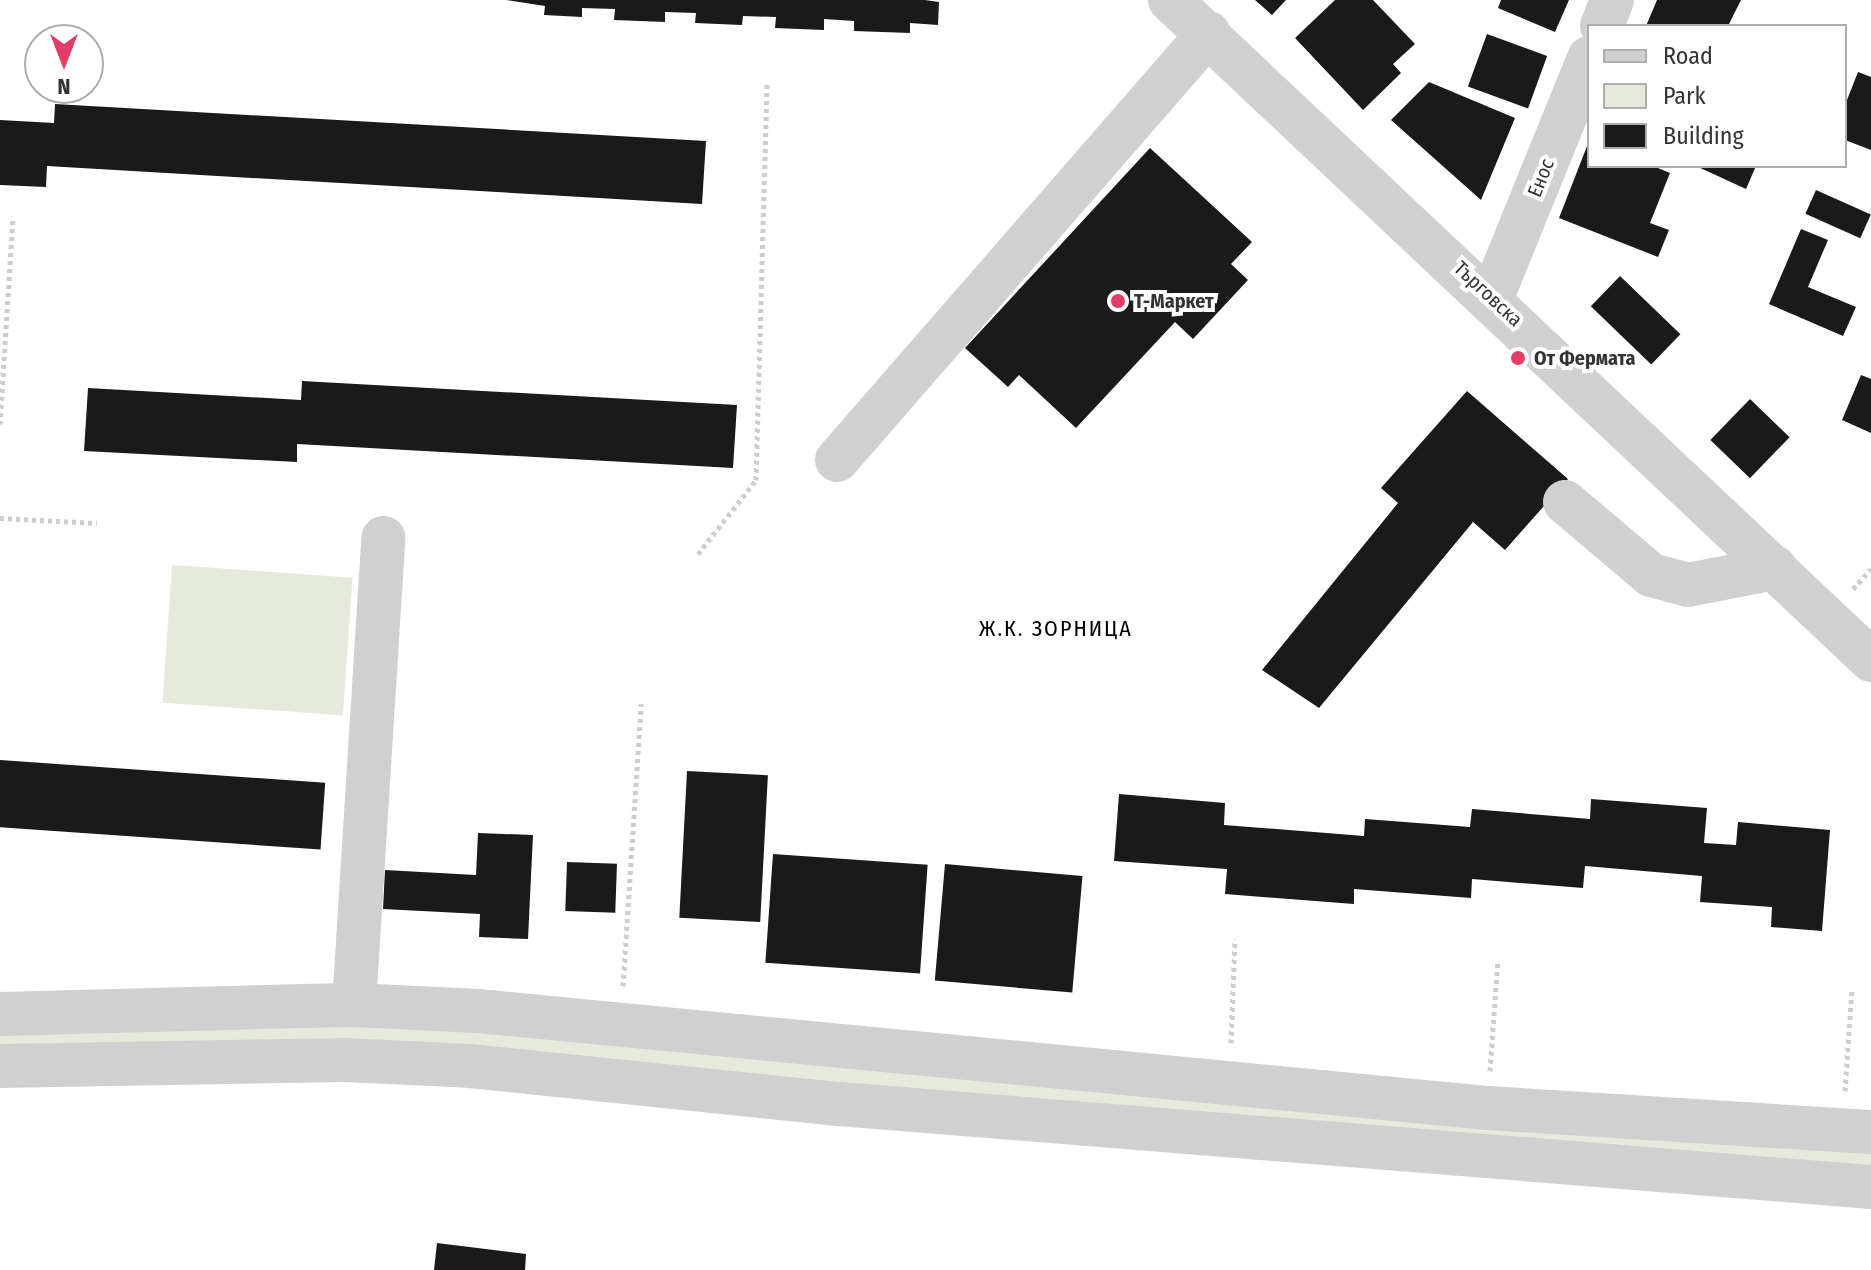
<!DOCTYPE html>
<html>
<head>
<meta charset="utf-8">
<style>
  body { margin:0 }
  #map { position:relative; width:1871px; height:1270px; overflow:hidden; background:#fff; font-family:"Fira Sans Condensed",sans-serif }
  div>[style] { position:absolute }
  .green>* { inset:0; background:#e5eadc; transform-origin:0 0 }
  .building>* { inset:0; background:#1a1a1a; transform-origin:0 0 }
  .path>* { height:5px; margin-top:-2.5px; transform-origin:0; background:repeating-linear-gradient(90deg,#cdcdcd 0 4px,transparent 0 8px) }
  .minor>* { height:44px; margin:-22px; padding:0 22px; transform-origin:22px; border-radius:22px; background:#d0d0d0 }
  .dots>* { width:22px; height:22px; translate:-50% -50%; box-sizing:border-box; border:4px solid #fff; border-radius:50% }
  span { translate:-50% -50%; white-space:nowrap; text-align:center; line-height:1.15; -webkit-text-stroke:8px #fff; paint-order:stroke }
  .street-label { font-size:20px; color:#333 }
  .poi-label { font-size:20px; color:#333; font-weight:700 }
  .left { translate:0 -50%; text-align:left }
  .neighbourhood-label { font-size:22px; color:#000; letter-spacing:2px }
  .legend { position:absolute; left:1587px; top:24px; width:260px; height:144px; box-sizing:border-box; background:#fff; border:2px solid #adadad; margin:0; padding:10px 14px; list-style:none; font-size:24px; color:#333 }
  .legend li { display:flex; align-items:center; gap:16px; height:40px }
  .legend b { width:40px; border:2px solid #adadad }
  .north { position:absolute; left:24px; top:24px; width:80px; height:80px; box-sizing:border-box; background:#fff; border:2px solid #adadad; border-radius:50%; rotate:180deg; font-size:22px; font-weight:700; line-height:32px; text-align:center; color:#333 }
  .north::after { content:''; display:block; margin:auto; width:28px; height:36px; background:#e33c66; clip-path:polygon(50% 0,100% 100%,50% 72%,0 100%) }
</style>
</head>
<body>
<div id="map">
  <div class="green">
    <div style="left:172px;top:565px;width:181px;height:138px;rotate:4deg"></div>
    <div style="clip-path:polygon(354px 1005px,1871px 1132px,1871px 1187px,839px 1104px,0 1066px,0 1014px)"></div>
  </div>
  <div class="building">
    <div style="clip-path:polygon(506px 0,925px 0,939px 2px,938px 25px,910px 23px,910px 33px,854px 31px,854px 21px,824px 19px,824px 30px,775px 28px,776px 17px,743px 16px,742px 25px,695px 23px,696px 13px,665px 12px,665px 22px,614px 20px,615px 9px,582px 8px,582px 17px,544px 15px,545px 6px)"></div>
    <div style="clip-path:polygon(1255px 0,1286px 0,1272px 15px)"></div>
    <div style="clip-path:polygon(1335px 0,1373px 0,1415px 44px,1393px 64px,1401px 73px,1363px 110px,1295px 38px)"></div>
    <div style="clip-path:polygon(1501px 0,1569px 0,1555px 32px,1498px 8px)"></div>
    <div style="clip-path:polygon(1657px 0,1741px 0,1728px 26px,1646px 26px)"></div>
    <div style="left:1487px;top:34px;width:64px;height:56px;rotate:20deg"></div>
    <div style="clip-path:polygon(1858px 72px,1871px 77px,1871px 150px,1845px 140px,1845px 105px)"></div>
    <div style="clip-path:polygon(1429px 82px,1515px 118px,1481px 200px,1391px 120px)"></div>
    <div style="clip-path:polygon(55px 104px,706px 141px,702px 204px,47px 166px,46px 187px,0 185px,0 120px,54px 123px)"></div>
    <div style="clip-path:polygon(1589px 141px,1589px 166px,1653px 166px,1670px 173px,1650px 223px,1669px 230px,1658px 257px,1559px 218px)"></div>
    <div style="clip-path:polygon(1150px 148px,1252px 242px,1231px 264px,1248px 280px,1193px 339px,1175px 322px,1076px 428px,1019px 375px,1008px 387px,965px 348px)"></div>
    <div style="clip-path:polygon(1696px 166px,1756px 166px,1746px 189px)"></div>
    <div style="left:1816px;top:190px;width:60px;height:26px;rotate:24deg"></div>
    <div style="clip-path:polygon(1801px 229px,1828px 240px,1808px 287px,1856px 307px,1843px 336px,1769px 304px)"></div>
    <div style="left:1620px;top:276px;width:84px;height:42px;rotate:44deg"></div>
    <div style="clip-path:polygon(1861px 375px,1871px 379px,1871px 433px,1842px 420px)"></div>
    <div style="clip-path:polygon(302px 381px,737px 405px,733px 468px,297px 444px,297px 462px,84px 451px,88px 388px,301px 400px)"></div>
    <div style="clip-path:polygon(1467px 391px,1568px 479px,1505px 550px,1473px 522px,1319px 708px,1262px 670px,1398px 503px,1381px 488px)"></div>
    <div style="left:1750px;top:399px;width:55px;height:57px;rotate:44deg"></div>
    <div style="left:0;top:760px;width:326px;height:67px;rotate:4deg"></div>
    <div style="left:687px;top:771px;width:81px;height:147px;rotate:3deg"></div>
    <div style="clip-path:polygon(1119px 794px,1225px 803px,1224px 825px,1364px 836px,1365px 819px,1470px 827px,1472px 809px,1590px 819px,1591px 799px,1707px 808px,1704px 843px,1736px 845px,1738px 822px,1830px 830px,1822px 931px,1771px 927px,1772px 907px,1700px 902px,1702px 876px,1585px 866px,1583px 888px,1472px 879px,1471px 898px,1354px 889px,1354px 904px,1225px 894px,1227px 869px,1114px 861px)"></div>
    <div style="clip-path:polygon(478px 833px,533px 835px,528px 939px,479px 937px,480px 914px,383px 909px,385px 870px,476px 875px)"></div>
    <div style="left:773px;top:854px;width:155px;height:109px;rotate:4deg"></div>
    <div style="left:567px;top:862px;width:50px;height:49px;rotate:2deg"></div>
    <div style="left:945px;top:864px;width:138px;height:117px;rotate:5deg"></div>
    <div style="clip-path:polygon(437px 1243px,526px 1254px,525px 1270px,434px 1270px)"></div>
  </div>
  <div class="path">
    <div style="left:0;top:424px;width:208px;rotate:-86.4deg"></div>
    <div style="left:0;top:518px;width:97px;rotate:3deg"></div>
    <div style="left:698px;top:554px;width:94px;rotate:-51.9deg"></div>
    <div style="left:756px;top:480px;width:397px;rotate:-88.4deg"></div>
    <div style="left:1853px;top:589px;width:27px;rotate:-48deg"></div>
    <div style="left:623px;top:986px;width:283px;rotate:-86.3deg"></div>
    <div style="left:1231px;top:1043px;width:104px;rotate:-87.8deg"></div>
    <div style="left:1490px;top:1071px;width:111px;rotate:-85.9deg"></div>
    <div style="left:1845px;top:1091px;width:103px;rotate:-86.1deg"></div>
  </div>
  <div class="minor">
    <div style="left:1170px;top:0;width:963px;rotate:43.27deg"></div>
    <div style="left:1602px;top:26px;width:28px;rotate:-69deg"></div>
    <div style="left:1492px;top:297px;width:258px;rotate:-67.9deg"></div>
    <div style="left:837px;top:460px;width:566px;rotate:-48.94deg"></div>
    <div style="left:1565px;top:502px;width:113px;rotate:40.3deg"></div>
    <div style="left:1651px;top:575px;width:38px;rotate:15deg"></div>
    <div style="left:1688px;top:585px;width:89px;rotate:-11.1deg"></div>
    <div style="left:354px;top:1005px;width:468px;rotate:-86.4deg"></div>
    <div style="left:0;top:1014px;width:354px;rotate:-1.5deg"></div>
    <div style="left:354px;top:1005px;width:124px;rotate:2.8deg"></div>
    <div style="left:478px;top:1011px;width:1015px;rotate:5.49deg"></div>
    <div style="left:1488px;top:1108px;width:384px;rotate:3.6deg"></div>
    <div style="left:0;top:1066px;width:345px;rotate:-1deg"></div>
    <div style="left:345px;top:1060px;width:125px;rotate:2.7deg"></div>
    <div style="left:470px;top:1066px;width:371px;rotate:5.9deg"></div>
    <div style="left:839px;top:1104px;width:1035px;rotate:4.6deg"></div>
  </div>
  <div class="dots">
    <div style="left:1118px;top:301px;background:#e33c66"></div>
    <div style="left:1518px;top:358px;background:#e33c66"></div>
  </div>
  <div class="street-label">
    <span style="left:1541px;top:178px;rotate:-68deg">Енос</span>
    <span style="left:1488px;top:294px;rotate:43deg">Търговска</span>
  </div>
  <div class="poi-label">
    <span class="left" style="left:1134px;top:301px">Т-Маркет</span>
    <span class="left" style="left:1534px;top:358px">От Фермата</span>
  </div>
  <div class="neighbourhood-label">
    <span style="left:1056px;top:629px">Ж.К. ЗОРНИЦА</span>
  </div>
  <ul class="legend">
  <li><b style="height:10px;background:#d0d0d0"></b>Road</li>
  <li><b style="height:22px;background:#e5eadc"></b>Park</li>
  <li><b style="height:22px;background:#1a1a1a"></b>Building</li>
  </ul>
  <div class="north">N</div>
</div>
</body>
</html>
